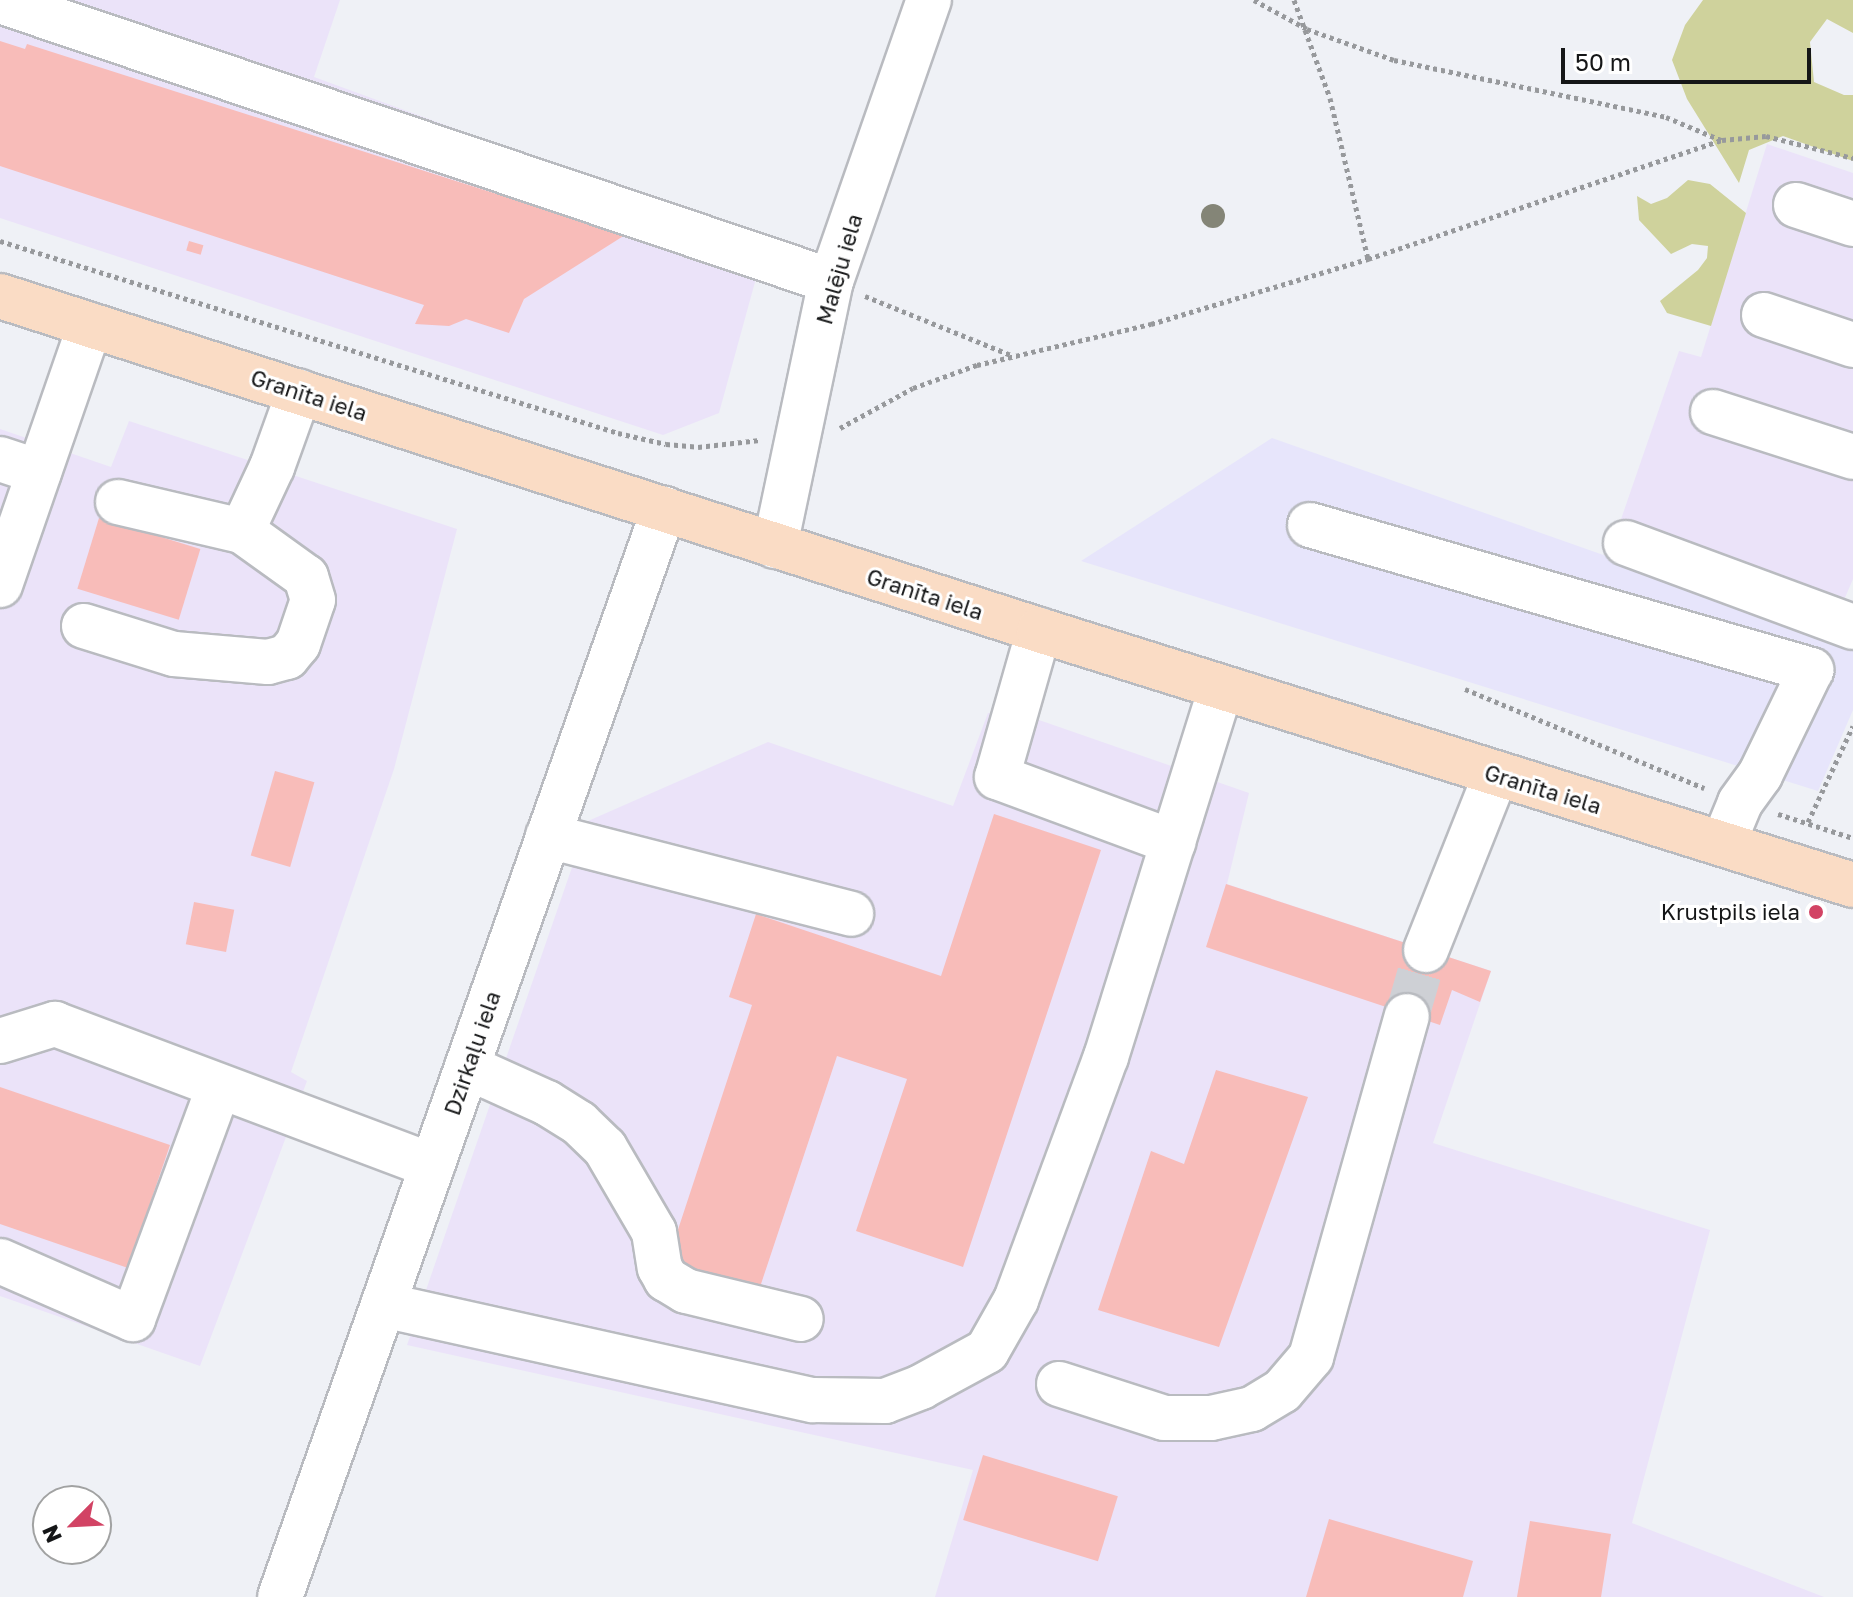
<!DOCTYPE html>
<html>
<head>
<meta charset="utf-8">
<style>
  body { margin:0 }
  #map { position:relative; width:1853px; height:1597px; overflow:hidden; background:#eff1f6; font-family:"Golos Text",sans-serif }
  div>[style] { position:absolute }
  .commercial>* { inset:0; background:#e7e5fb }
  .industrial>* { inset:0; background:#ebe3f9 }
  .green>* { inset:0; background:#cfd29c }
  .building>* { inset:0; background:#f8bcb9; transform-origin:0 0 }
  .minor-tunnel>* { height:44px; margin-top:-22px; transform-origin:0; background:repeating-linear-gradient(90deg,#ced0d5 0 44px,transparent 0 66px) }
  .path>* { height:5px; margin-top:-2.5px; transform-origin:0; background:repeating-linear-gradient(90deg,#97999c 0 4px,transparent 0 8px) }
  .roads { filter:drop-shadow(2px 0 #b9bbc0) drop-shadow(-2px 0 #b9bbc0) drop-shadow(0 2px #b9bbc0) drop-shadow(0 -2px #b9bbc0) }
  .minor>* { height:44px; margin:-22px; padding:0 22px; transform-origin:22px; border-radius:22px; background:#fff }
  .major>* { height:44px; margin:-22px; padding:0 22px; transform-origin:22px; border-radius:22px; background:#fadcc5 }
  .trees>* { width:24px; height:24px; margin:-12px; border-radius:50%; background:#848577 }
  .dots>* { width:22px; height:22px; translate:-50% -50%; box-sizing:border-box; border:4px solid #fff; border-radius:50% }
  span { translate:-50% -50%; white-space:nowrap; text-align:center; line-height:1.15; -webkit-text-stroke:6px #fff; paint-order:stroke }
  .street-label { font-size:22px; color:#151617 }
  .poi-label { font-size:22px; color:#151617 }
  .right { translate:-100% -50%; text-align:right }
  .north { position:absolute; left:32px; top:1485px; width:80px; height:80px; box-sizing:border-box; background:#fff; border:2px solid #a1a2a2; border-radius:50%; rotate:246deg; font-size:22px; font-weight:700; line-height:32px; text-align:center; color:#151617 }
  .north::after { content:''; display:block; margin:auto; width:28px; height:36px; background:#d24364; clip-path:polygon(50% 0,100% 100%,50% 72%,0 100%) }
  .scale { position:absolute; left:1561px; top:48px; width:250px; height:36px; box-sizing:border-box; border:4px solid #151617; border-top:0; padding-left:10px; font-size:24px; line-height:28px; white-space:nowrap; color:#151617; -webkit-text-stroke:6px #fff; paint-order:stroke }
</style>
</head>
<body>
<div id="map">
  <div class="commercial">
    <div style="clip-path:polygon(1272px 438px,1853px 643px,1853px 710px,1818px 791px,1081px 561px)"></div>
  </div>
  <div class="industrial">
    <div style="clip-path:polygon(0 0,340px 0,314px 77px,489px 141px,486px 153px,766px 242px,719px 413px,663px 435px,0 218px)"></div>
    <div style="clip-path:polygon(1767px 144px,1853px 173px,1853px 579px,1829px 635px,1618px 528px,1679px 351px,1701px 357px)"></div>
    <div style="clip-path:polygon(129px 421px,457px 529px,394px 769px,291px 1072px,307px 1081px,200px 1366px,0 1296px,0 429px,111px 467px)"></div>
    <div style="clip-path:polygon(988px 713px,1039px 720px,1249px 793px,1227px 884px,1491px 971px,1433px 1143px,1710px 1230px,1632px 1523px,1824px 1597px,935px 1597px,973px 1470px,407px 1345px,588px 821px,768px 742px,953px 806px)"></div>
  </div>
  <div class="green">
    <div style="clip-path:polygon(1703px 0,1853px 0,1853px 33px,1827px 19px,1810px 42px,1814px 82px,1844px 95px,1853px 95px,1853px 161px,1783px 136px,1749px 150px,1739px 183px,1687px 99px,1672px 60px,1685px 25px)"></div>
    <div style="clip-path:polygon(1688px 180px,1710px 184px,1746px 213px,1711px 326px,1667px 313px,1660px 301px,1698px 270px,1707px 258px,1708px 246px,1692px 244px,1671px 254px,1639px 220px,1637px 196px,1651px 204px,1667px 198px)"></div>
  </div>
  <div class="building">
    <div style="clip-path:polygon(0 41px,25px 49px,27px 44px,625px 235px,524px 299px,509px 333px,466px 319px,449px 326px,415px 324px,424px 305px,0 166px)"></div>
    <div style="left:189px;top:241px;width:15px;height:10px;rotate:16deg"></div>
    <div style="left:99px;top:518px;width:106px;height:74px;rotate:17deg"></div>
    <div style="left:275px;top:771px;width:41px;height:88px;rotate:16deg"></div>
    <div style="clip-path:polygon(994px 814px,1101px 850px,963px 1267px,856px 1231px,907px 1079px,837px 1056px,758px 1293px,667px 1263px,752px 1005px,729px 997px,756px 914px,941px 976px)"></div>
    <div style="clip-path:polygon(1226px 884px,1491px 971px,1480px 1002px,1452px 990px,1440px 1025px,1206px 947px)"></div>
    <div style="left:194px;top:902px;width:41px;height:43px;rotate:11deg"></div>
    <div style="clip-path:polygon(1216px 1070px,1308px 1097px,1219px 1347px,1098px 1310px,1151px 1151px,1184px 1164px)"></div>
    <div style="clip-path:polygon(0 1087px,170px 1145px,128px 1268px,0 1224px)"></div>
    <div style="left:983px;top:1455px;width:141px;height:68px;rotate:17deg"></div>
    <div style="clip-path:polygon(1329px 1519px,1473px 1561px,1463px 1597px,1306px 1597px)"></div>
    <div style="clip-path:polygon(1530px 1521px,1611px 1534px,1601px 1597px,1517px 1597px)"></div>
  </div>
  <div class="minor-tunnel">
    <div style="left:1407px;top:1016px;width:69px;rotate:-73.9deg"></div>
  </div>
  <div class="path">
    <div style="left:1254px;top:0;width:60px;rotate:28.7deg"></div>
    <div style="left:1307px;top:29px;width:92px;rotate:19.6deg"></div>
    <div style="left:1394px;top:60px;width:278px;rotate:11.8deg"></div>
    <div style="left:1666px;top:117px;width:60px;rotate:22.7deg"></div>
    <div style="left:1294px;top:0;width:104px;rotate:69.8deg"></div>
    <div style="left:1330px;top:98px;width:165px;rotate:76.7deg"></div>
    <div style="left:0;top:241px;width:647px;rotate:17.26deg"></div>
    <div style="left:618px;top:433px;width:49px;rotate:12.9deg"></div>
    <div style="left:666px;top:444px;width:32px;rotate:5deg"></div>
    <div style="left:698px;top:447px;width:62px;rotate:-6.4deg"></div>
    <div style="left:865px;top:296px;width:157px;rotate:22deg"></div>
    <div style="left:840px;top:428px;width:83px;rotate:-28.7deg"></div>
    <div style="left:913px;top:388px;width:68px;rotate:-19.8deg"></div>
    <div style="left:977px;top:365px;width:179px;rotate:-13.3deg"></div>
    <div style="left:1151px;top:324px;width:227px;rotate:-16.7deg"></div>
    <div style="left:1368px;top:259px;width:373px;rotate:-18.6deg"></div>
    <div style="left:1722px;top:140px;width:44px;rotate:-5.2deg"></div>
    <div style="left:1766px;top:136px;width:90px;rotate:14.2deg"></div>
    <div style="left:1465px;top:689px;width:259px;rotate:22.5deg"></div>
    <div style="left:1778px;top:814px;width:79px;rotate:17.7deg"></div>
    <div style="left:1808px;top:822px;width:106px;rotate:-64.9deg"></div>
  </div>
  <div class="roads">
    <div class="minor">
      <div style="left:0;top:1px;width:877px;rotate:18.62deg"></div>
      <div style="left:1796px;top:205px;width:60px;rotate:18.4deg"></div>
      <div style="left:1764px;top:315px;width:94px;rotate:18.6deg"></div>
      <div style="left:1713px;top:412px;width:147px;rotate:17.8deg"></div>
      <div style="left:0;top:459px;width:41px;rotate:18.4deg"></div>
      <div style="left:118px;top:502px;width:127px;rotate:13.2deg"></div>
      <div style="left:1310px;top:525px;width:522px;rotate:16.14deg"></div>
      <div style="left:1811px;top:670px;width:117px;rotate:115.9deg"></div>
      <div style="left:1760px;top:775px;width:34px;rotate:126deg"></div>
      <div style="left:1740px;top:803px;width:44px;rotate:112.5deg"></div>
      <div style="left:1626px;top:543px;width:242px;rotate:20.3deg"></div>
      <div style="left:775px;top:546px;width:271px;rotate:-78.1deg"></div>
      <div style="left:831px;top:281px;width:298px;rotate:-70.8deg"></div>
      <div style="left:0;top:585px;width:275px;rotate:-70.9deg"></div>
      <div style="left:84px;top:626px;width:94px;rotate:17.3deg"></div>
      <div style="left:174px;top:654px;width:94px;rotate:4.9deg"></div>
      <div style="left:268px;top:662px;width:20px;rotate:-15deg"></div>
      <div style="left:287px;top:657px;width:17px;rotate:-50deg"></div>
      <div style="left:298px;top:644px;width:46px;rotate:-71.2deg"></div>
      <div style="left:313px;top:600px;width:24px;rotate:-107deg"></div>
      <div style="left:306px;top:577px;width:79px;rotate:-144.3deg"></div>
      <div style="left:242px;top:531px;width:71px;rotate:-64.9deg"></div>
      <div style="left:272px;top:467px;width:80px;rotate:-70.2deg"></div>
      <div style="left:1039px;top:630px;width:153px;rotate:105.9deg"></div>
      <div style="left:997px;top:777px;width:188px;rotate:20.3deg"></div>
      <div style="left:548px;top:836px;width:313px;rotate:14.4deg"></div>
      <div style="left:1426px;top:950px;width:189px;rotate:-68.3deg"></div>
      <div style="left:0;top:1041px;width:58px;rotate:-17.2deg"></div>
      <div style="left:55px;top:1024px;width:403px;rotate:20.6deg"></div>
      <div style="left:467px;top:1067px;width:88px;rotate:24.2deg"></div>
      <div style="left:547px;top:1103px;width:38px;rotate:32deg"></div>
      <div style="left:579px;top:1123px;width:36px;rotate:44deg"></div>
      <div style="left:605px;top:1148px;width:97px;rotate:59.7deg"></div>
      <div style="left:654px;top:1232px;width:36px;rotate:81deg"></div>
      <div style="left:660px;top:1268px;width:13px;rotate:61deg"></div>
      <div style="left:666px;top:1279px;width:23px;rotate:31deg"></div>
      <div style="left:686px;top:1291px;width:118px;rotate:13.7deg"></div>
      <div style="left:0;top:1261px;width:145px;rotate:23.6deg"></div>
      <div style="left:133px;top:1319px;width:248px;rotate:-69.7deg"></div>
      <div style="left:383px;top:1305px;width:440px;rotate:12.5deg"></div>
      <div style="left:813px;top:1400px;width:72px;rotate:0.8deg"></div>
      <div style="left:885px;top:1401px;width:39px;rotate:-21deg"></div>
      <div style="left:921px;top:1387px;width:75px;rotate:-28.6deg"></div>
      <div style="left:987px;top:1351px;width:59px;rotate:-60.4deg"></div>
      <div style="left:1016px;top:1300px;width:259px;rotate:-69.7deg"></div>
      <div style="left:1106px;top:1057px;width:387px;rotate:-72.7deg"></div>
      <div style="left:1059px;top:1384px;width:110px;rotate:17.9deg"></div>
      <div style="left:1164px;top:1418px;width:47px"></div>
      <div style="left:1211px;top:1418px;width:42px;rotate:-12.4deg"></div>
      <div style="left:1252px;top:1409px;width:35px;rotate:-31deg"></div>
      <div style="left:1282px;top:1391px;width:45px;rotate:-49.5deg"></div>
      <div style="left:1311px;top:1357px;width:354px;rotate:-74.3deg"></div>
      <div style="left:280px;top:1597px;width:1154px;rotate:-70.56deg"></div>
    </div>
    <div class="major">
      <div style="left:0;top:296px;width:1091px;rotate:17.82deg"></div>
      <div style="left:1039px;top:630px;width:853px;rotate:17.39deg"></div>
    </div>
  </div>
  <div class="trees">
    <div style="left:1213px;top:216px"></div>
  </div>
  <div class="dots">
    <div style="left:1816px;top:912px;background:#d24364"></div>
  </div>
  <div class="street-label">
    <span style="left:839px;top:269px;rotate:-74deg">Malēju iela</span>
    <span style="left:309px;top:395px;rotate:18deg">Granīta iela</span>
    <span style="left:925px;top:594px;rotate:18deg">Granīta iela</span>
    <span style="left:1543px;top:789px;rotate:17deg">Granīta iela</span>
    <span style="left:472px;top:1053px;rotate:-71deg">Dzirkaļu iela</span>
  </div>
  <div class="poi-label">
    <span class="right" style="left:1800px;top:912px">Krustpils iela</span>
  </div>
  <div class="north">N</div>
  <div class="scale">50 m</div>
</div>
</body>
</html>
